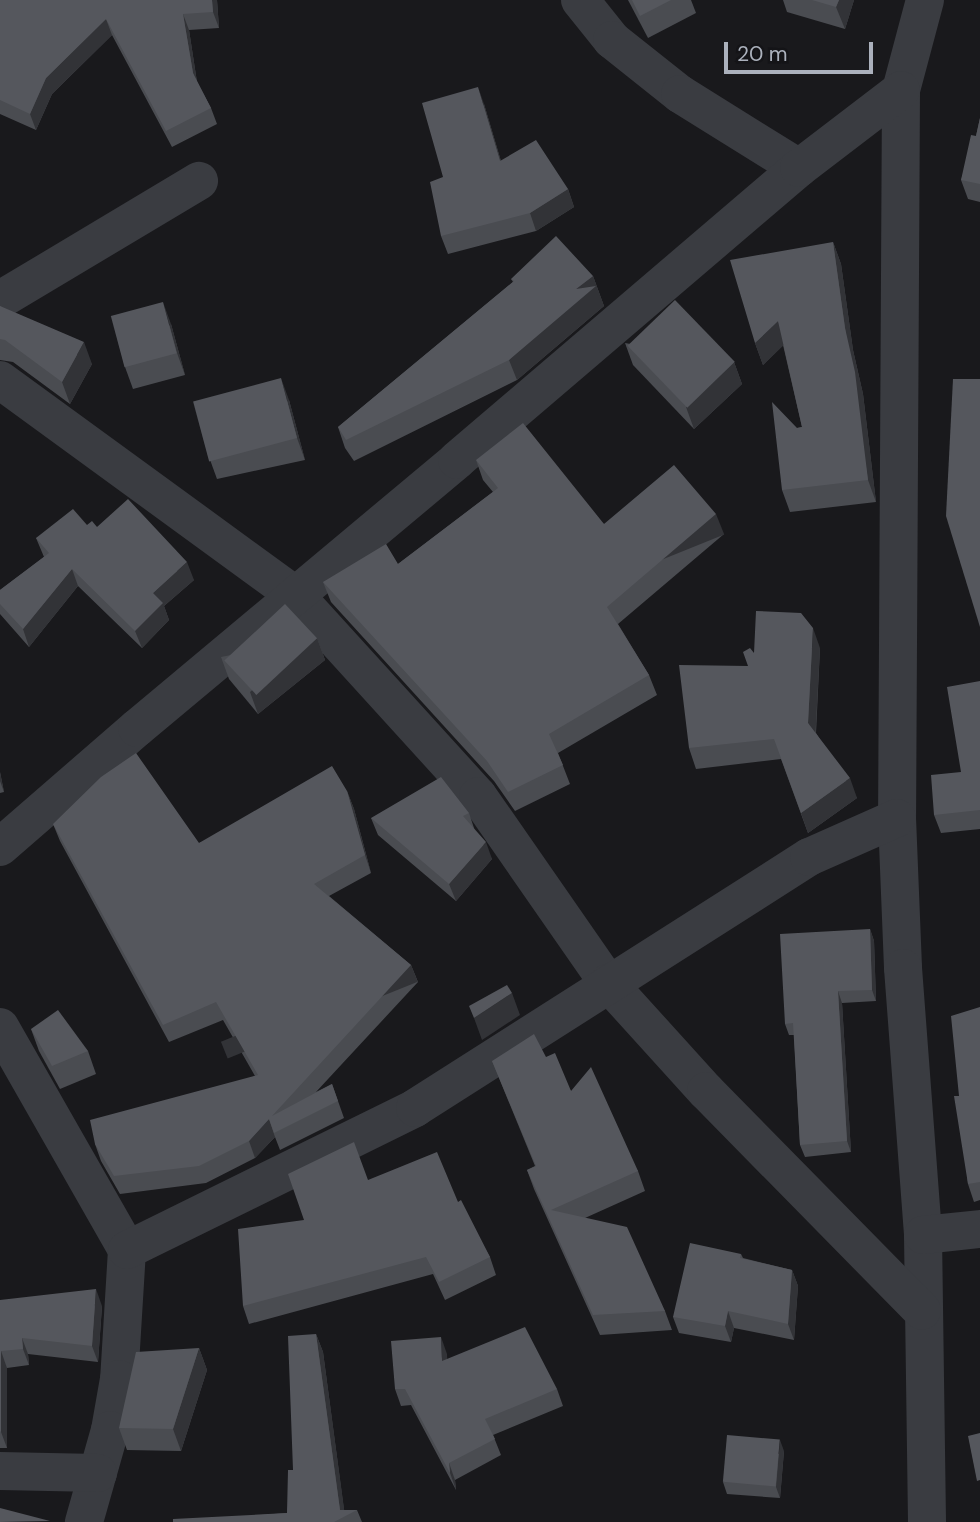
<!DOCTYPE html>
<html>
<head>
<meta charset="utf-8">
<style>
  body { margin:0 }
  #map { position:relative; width:980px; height:1522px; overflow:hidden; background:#19191c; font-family:"DM Sans",sans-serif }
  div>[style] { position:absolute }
  .minor>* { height:38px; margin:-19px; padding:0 19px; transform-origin:19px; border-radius:19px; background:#3a3c41 }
  .wall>* { inset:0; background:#4a4c51 }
  .shaded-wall>* { inset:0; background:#323337; transform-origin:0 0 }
  .building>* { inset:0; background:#55575d; transform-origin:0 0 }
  span { translate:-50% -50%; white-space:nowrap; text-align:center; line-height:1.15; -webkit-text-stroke:6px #141417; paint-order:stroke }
  .scale { position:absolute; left:724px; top:42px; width:149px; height:32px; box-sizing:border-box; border:4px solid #abb1bc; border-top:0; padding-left:9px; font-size:21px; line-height:24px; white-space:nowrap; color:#abb1bc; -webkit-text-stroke:5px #141417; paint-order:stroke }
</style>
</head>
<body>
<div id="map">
  <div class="minor">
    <div style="left:580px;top:0;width:51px;rotate:51.3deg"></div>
    <div style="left:612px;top:40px;width:87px;rotate:38.5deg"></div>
    <div style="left:680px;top:94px;width:140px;rotate:31.9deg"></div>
    <div style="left:925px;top:0;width:93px;rotate:104.9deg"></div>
    <div style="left:901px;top:90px;width:728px;rotate:90.31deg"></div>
    <div style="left:897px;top:818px;width:150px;rotate:87.7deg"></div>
    <div style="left:903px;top:968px;width:268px;rotate:85.7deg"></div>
    <div style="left:923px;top:1235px;width:287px;rotate:89.2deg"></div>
    <div style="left:0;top:300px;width:232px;rotate:-30.9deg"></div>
    <div style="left:0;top:380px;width:366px;rotate:36.1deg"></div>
    <div style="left:296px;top:596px;width:270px;rotate:47.7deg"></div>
    <div style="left:478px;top:796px;width:228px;rotate:55.2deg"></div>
    <div style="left:608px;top:983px;width:146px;rotate:47.8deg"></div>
    <div style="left:706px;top:1091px;width:308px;rotate:45.5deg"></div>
    <div style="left:0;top:847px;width:181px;rotate:-41deg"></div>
    <div style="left:137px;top:728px;width:417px;rotate:-39.9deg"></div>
    <div style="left:457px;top:460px;width:450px;rotate:-40.5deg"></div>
    <div style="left:799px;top:168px;width:128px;rotate:-37.4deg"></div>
    <div style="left:0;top:1027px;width:257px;rotate:60.3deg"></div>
    <div style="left:127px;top:1250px;width:129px;rotate:93.5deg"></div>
    <div style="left:119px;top:1379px;width:52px;rotate:100deg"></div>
    <div style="left:110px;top:1430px;width:96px;rotate:105.8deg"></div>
    <div style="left:923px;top:1235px;width:57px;rotate:-6deg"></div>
    <div style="left:127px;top:1250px;width:321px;rotate:-26.2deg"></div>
    <div style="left:415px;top:1108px;width:467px;rotate:-32.5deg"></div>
    <div style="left:809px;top:857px;width:96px;rotate:-23.9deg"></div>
    <div style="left:0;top:1471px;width:98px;rotate:1.2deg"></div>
  </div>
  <div class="wall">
    <div style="clip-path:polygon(0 0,217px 0,219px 28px,189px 30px,197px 82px,211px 108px,217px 124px,172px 147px,112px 35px,52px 94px,36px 130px,0 114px)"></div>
    <div style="clip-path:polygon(628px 0,691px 0,696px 13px,648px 38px)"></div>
    <div style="clip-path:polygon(783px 0,854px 0,845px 29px,787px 12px)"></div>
    <div style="clip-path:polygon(484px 104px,501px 161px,568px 189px,574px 207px,536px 231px,448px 254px,441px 236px,443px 177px)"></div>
    <div style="clip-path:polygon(980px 118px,980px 202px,968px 199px,961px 180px,976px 136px)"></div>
    <div style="clip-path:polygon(833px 242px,841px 264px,853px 350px,863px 394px,876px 502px,790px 512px,782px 490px,797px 428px,802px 427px,783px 345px,763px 365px,755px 343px)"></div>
    <div style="clip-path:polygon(593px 276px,604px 306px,517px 380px,354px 461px,345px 448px,338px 427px,513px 282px,511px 279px)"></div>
    <div style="clip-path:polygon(0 306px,92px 364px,70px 404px,13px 362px,0 360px)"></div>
    <div style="clip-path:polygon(171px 324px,185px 375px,133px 389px,125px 367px)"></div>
    <div style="clip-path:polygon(625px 343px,734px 362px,742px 384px,694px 429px,633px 365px)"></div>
    <div style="clip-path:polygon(289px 400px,305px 460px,217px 479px,209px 457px)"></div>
    <div style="clip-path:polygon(476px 460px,604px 524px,724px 534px,618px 624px,649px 675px,657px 695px,558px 753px,570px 784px,515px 811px,494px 781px,331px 602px,323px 582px,398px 564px,493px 492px,483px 480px)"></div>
    <div style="clip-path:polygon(87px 525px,97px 527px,194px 580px,164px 606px,169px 620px,142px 648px,78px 586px,29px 647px,0 614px,0 590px,44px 557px,36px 538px)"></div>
    <div style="clip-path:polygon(317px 638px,325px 660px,258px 714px,229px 679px,221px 657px)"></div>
    <div style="clip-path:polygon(820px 648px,816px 733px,857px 798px,808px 833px,781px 759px,696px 769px,689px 748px,748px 666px,754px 653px)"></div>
    <div style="clip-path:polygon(980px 681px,980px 829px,941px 833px,934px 815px,961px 772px)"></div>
    <div style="clip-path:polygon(0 772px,4px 792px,0 793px)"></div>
    <div style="clip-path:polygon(347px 791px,354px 809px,371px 873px,329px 896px,411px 965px,418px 982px,316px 1092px,332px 1084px,344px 1118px,280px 1150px,275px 1137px,255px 1158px,206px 1183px,120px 1194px,101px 1161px,95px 1144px,255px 1076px,223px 1020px,169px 1042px,60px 841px,53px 824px,199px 843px)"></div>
    <div style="clip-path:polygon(469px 813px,475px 831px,492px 859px,456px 901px,378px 835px,371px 818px)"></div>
    <div style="clip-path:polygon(870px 929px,874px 941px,876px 1001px,842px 1003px,851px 1152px,805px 1157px,800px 1145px,794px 1035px,789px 1035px,785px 1024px)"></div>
    <div style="clip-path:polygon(980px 1007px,980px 1200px,974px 1202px,968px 1184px,959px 1096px)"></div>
    <div style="clip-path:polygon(31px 1029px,88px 1051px,96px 1074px,60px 1089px,39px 1051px)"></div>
    <div style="clip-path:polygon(546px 1057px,571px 1091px,638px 1171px,645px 1191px,585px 1218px,665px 1311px,672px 1330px,600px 1335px,534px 1189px,527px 1170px,535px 1166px,492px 1061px)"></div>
    <div style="clip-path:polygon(368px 1180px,458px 1202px,490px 1257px,496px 1275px,445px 1300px,433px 1274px,249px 1324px,243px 1306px,304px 1220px)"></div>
    <div style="clip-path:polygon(741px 1254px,743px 1258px,792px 1270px,798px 1286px,794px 1340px,734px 1328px,731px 1342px,679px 1333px,673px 1317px)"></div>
    <div style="clip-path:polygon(0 1300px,102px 1306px,98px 1362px,28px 1354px,29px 1365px,7px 1368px,7px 1448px,0 1448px)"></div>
    <div style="clip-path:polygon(316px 1334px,323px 1352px,344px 1510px,357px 1510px,362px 1522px,173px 1522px,287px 1513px,293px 1470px)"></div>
    <div style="clip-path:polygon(199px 1348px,207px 1370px,181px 1451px,127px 1450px,119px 1428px)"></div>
    <div style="clip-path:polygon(447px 1354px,447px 1359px,557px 1389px,563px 1406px,493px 1435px,501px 1455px,455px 1480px,456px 1490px,411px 1405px,401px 1406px,395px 1389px)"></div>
    <div style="clip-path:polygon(784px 1451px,780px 1498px,727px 1494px,723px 1482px)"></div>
  </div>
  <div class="shaded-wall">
    <div style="clip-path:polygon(212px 0,217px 0,219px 28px,213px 12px)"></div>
    <div style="clip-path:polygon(839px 0,854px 0,845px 29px,836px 7px)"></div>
    <div style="clip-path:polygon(183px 14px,189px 30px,198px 89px,193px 73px)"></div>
    <div style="clip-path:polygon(106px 19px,112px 35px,52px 94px,36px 130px,30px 114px,46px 78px)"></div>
    <div style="clip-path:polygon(478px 87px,484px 104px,506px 179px,500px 161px)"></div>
    <div style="clip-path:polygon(568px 189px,574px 207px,536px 231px,530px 213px)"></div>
    <div style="clip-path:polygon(833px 242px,841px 264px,853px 350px,863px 394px,876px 502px,868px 480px,845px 328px)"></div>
    <div style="clip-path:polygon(593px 276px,604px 306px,517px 380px,509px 360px,576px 289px)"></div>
    <div style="clip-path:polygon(163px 302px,171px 324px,185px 375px,177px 353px)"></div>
    <div style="clip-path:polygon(778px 321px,786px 343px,763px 365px,755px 343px)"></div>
    <div style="clip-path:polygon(84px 342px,92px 364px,70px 404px,62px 382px)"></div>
    <div style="clip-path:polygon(734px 362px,742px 384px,694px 429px,686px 407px)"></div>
    <div style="clip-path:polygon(281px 378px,289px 400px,305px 460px,297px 438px)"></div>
    <div style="left:716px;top:514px;width:22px;height:143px;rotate:68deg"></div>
    <div style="clip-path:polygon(187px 562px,194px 580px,164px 606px,169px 620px,142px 648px,135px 631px,153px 593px)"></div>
    <div style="clip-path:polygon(72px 569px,78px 586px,29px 647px,23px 629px)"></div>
    <div style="clip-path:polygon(813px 628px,820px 648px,815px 743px,808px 723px)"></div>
    <div style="clip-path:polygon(317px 638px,325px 660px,258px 714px,250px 692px)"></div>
    <div style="clip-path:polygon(0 772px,4px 792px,0 781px)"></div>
    <div style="clip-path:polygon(850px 778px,857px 798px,808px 833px,801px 813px)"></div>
    <div style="clip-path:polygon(347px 791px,354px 809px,371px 873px,365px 855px)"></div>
    <div style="clip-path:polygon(486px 842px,492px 859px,456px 901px,449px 884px)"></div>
    <div style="clip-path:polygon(870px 929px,874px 941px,876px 1001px,872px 990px)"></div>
    <div style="left:411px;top:965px;width:18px;height:205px;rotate:68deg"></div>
    <div style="clip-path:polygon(838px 991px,842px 1003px,851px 1152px,847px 1141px)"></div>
    <div style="clip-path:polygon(512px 993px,520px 1015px,482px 1040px,474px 1018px)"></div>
    <div style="clip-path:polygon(269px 1119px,275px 1137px,255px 1158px,249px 1141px)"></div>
    <div style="clip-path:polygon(792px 1270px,798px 1286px,794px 1340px,788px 1324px)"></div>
    <div style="clip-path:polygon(96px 1289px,102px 1306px,98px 1362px,92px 1346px)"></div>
    <div style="clip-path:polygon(728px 1311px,734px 1328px,731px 1342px,725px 1326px)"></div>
    <div style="clip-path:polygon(316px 1334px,323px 1352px,345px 1516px,340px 1510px)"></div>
    <div style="clip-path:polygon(441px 1337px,447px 1354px,448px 1378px,442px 1361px)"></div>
    <div style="clip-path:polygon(22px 1338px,28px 1354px,29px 1365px,23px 1349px)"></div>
    <div style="clip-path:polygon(199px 1348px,207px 1370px,181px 1451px,173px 1429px)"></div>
    <div style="clip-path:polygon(1px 1351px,7px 1368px,7px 1448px,1px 1432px)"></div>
    <div style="clip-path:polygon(780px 1440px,784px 1451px,780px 1498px,776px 1487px)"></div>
    <div style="clip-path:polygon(449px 1463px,455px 1480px,456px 1490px,450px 1473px)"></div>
  </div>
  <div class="building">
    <div style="clip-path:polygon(0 0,212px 0,213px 12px,183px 14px,193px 73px,211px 108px,166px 131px,106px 19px,46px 78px,30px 114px,0 100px)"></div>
    <div style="clip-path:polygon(632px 0,671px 0,640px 16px)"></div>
    <div style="clip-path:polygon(812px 0,839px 0,836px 7px)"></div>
    <div style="clip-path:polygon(478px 87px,500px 161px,536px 140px,568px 189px,530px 213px,441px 236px,430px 182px,443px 177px,422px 103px)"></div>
    <div style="clip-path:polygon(980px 118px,980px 184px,961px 180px,971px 135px,976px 136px)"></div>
    <div style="clip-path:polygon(556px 236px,593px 276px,576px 289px,596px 286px,509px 360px,346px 440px,338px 427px,514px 281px,511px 279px)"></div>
    <div style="clip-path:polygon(833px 242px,845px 328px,855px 372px,868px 480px,782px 490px,772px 402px,797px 428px,802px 427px,778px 321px,755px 343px,730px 260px)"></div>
    <div style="left:675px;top:300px;width:86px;height:66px;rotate:46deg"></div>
    <div style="left:163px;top:302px;width:53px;height:54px;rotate:75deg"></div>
    <div style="clip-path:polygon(0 306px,84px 342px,62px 382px,5px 340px,0 339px)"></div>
    <div style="left:281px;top:378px;width:62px;height:91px;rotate:75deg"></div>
    <div style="clip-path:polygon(953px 379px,980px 379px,980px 627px,946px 516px)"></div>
    <div style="clip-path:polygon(523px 423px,604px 524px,674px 465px,716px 514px,607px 607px,649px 675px,549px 734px,563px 765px,508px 792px,487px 761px,323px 582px,386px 544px,398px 564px,498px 488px,476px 460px)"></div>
    <div style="clip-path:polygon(128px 499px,187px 562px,153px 593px,163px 603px,135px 631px,72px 569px,23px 629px,0 604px,0 590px,49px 553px,36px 538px,73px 509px,87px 525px,92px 521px,97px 527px)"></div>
    <div style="left:285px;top:604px;width:47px;height:83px;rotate:47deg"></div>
    <div style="clip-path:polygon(756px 611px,801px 613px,813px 628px,808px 723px,850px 778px,801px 813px,774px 739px,689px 748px,679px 665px,748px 666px,743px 652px,750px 648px,754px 653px)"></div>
    <div style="clip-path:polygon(980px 681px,980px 810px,934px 815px,931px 775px,961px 772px,947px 687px)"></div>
    <div style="clip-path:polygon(136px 753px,199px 843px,332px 766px,347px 791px,365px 855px,314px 884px,411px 965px,272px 1116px,332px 1084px,338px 1101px,274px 1133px,269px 1119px,249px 1141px,199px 1166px,114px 1176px,95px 1144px,90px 1120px,258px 1075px,216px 1002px,163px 1025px,53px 824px,101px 777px)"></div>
    <div style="clip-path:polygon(441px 777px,469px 813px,463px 816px,486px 842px,449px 884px,371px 818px)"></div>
    <div style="clip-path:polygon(870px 929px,872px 990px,838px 991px,847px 1141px,800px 1145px,793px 1023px,785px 1024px,780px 934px)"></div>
    <div style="clip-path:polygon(507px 985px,512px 993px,474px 1018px,469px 1006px)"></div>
    <div style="clip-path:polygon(980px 1007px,980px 1182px,968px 1184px,954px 1096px,959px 1096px,951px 1016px)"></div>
    <div style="clip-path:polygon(58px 1010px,88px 1051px,52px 1066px,31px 1029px)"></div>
    <div style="clip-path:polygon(534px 1034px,546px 1057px,555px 1053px,571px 1091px,591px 1067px,638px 1171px,551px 1210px,627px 1227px,665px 1311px,593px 1315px,527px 1170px,536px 1166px,492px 1061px)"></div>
    <div style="clip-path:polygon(354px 1142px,368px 1180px,437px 1152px,458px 1202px,461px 1200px,490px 1257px,439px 1282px,426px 1257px,243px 1306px,238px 1229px,304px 1220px,288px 1174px)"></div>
    <div style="clip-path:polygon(690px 1243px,741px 1254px,740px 1258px,792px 1270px,788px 1324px,728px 1311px,725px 1326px,673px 1317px)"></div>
    <div style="clip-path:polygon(96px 1289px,92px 1346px,22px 1338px,23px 1349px,1px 1351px,1px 1432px,0 1431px,0 1300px)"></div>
    <div style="clip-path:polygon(525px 1327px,557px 1389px,485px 1419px,495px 1439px,449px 1463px,450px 1473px,405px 1389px,395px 1389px,391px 1341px,441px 1337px,442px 1361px)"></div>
    <div style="clip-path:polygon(316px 1334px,340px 1510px,357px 1510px,334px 1522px,173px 1522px,173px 1519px,287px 1513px,288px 1470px,293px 1470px,288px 1336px)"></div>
    <div style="clip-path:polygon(199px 1348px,173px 1429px,119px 1428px,136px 1352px)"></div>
    <div style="clip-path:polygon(980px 1433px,980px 1480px,977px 1481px,968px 1436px)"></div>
    <div style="left:727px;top:1435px;width:53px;height:47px;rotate:5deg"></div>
    <div style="clip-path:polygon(0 1508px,50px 1521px,0 1522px)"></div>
  </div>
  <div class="scale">20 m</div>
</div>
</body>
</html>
